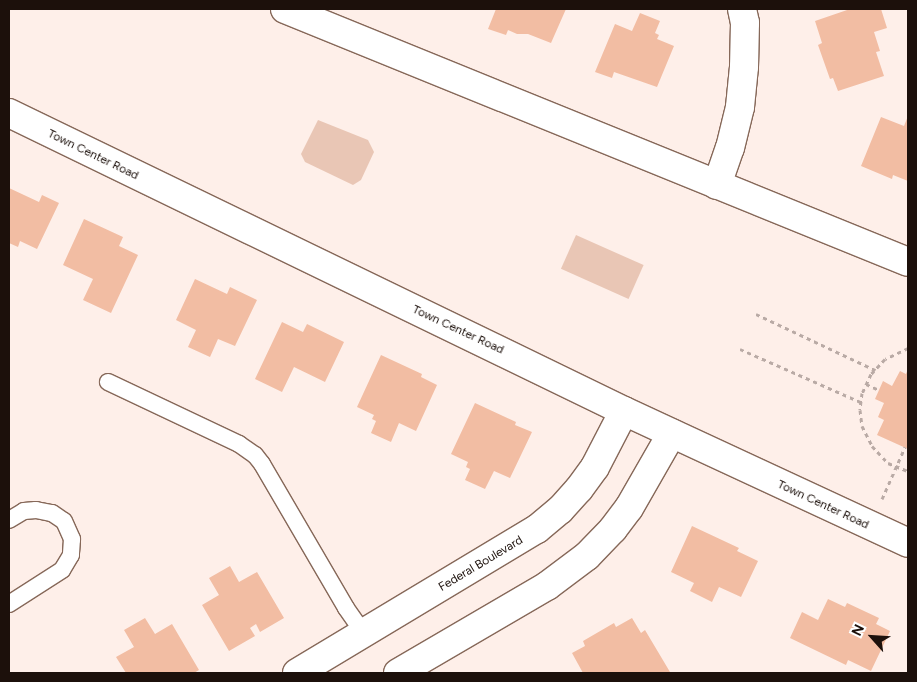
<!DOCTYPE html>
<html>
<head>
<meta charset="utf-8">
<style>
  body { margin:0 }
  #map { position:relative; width:917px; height:682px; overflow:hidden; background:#feefe9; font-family:Figtree,sans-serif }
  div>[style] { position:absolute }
  .green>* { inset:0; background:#e9c6b5; transform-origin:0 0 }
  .building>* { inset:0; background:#f2bda3 }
  .path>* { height:3px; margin-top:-1.5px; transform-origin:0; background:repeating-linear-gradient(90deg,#b9aaa5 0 4px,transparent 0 8px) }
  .roads { filter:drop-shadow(1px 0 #866859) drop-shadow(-1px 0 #866859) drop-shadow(0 1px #866859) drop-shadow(0 -1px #866859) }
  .service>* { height:16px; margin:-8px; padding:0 8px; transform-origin:8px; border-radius:8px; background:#fff }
  .minor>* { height:28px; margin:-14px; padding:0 14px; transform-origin:14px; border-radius:14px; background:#fff }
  span { translate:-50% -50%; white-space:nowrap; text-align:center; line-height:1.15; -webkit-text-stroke:5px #fff; paint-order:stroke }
  .street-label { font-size:12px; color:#1c100b }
  .frame { position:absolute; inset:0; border:10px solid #1c100b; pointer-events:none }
  .north { position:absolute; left:847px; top:612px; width:50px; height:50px; -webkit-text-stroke:4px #fff; paint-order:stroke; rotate:296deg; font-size:14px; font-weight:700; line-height:20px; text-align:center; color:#1c100b }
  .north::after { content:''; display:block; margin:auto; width:18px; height:22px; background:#1c100b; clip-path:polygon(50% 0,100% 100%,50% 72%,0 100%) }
</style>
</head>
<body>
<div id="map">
  <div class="green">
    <div style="clip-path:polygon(318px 120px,368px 140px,374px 152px,361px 180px,353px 185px,305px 162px,301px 154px)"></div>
    <div style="left:576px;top:235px;width:74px;height:37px;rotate:24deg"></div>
  </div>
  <div class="building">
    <div style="clip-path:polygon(496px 9px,566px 9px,551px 43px,528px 34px,517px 34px,508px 30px,506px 35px,488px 29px)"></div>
    <div style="clip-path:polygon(850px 9px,881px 9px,887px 28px,874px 32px,880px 51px,876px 52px,884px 76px,838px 91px,833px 78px,830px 79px,818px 45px,822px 43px,815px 21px)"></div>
    <div style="clip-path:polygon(640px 13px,660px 21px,655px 33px,659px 35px,657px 39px,674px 46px,657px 87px,614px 72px,612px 78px,595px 72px,615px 24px,632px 31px)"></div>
    <div style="clip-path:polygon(908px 116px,908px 181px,893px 175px,892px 179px,861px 166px,881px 117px,904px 126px)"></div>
    <div style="clip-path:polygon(9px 188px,39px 202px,42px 195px,59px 203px,37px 249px,20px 241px,18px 247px,9px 243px)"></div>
    <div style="clip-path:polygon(84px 219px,123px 237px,119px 246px,138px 255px,111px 313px,83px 300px,93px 279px,63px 265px)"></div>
    <div style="clip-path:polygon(195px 279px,227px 294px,230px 287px,257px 300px,235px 346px,218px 339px,210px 357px,188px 347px,196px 330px,176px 320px)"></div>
    <div style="clip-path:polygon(282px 322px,303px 332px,307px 324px,344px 342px,325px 382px,294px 367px,282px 392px,255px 379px)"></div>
    <div style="clip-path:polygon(381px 355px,422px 374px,421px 377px,437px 385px,416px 431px,399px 423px,391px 442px,371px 433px,376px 421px,372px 419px,374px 415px,357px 407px)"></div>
    <div style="clip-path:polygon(908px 369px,908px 449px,877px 435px,884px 420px,878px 417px,884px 403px,875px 399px,883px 381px,892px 386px,900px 371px,906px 374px)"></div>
    <div style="clip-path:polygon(475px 403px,516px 422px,515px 425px,532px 432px,510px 478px,494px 471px,485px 489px,465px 480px,470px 469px,466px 467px,468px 462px,451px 454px)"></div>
    <div style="clip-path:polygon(692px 526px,739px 548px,737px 551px,758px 561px,741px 597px,719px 587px,712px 602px,690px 591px,694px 583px,671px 572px)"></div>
    <div style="clip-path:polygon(230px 566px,239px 582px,257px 572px,284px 618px,260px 632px,256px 624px,250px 628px,255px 636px,229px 651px,202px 605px,219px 595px,209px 578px)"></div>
    <div style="clip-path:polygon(828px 599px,845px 607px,847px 603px,879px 618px,876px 624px,890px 631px,871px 671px,848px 660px,846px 665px,790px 638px,802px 612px,818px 620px)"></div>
    <div style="clip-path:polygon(145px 618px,155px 634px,172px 624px,199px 670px,194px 673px,126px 673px,116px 657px,134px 647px,124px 630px)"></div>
    <div style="clip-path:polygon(632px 618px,641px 633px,645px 630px,670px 672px,583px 673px,572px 653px,585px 646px,583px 641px,614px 623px,616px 627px)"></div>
  </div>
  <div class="path">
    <div style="left:756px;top:314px;width:132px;rotate:25.2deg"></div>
    <div style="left:908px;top:348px;width:25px;rotate:154deg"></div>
    <div style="left:885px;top:359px;width:21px;rotate:133deg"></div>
    <div style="left:871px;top:374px;width:21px;rotate:115deg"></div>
    <div style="left:862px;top:393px;width:17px;rotate:97deg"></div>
    <div style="left:860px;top:410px;width:16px;rotate:83deg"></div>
    <div style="left:862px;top:426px;width:22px;rotate:63deg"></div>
    <div style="left:872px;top:446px;width:23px;rotate:47deg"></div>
    <div style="left:888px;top:463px;width:22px;rotate:22deg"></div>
    <div style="left:740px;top:349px;width:132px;rotate:23.7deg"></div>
    <div style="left:866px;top:384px;width:14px;rotate:25deg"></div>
    <div style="left:882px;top:499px;width:57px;rotate:-66.1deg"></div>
  </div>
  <div class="roads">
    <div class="service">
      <div style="left:108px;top:382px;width:145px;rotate:25.3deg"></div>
      <div style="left:239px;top:444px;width:19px;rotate:35deg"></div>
      <div style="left:255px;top:455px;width:11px;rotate:52deg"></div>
      <div style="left:262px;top:464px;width:167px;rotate:59.7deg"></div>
      <div style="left:346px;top:608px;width:32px;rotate:55deg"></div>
      <div style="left:9px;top:520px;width:17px;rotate:-31deg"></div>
      <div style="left:24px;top:511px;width:12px;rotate:-5deg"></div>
      <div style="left:36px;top:510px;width:16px;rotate:11deg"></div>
      <div style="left:52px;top:513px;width:14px;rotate:34deg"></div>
      <div style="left:64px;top:521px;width:20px;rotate:66deg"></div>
      <div style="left:72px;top:539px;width:16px;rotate:94deg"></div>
      <div style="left:71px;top:555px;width:17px;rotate:121deg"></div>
      <div style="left:62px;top:570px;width:63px;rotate:147.3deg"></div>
    </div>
    <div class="minor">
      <div style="left:285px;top:9px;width:672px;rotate:22.1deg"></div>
      <div style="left:9px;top:113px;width:683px;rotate:25.85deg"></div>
      <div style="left:624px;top:411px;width:313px;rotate:24.9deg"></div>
      <div style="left:717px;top:185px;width:39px;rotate:-71deg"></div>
      <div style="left:730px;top:148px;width:42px;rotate:-76.3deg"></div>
      <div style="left:740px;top:107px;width:40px;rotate:-84.3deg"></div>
      <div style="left:744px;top:67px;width:44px;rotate:-88.7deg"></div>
      <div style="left:745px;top:23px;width:14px;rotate:-102deg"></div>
      <div style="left:297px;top:673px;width:280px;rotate:-31deg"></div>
      <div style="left:537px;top:529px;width:30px;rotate:-40deg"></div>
      <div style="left:560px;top:510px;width:28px;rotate:-48deg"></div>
      <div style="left:579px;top:489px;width:27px;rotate:-54deg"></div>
      <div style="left:595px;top:467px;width:63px;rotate:-62.6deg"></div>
      <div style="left:398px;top:673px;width:173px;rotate:-30.3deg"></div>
      <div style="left:547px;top:586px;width:50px;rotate:-36.9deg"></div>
      <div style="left:587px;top:556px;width:37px;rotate:-46deg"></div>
      <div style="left:613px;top:529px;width:26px;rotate:-53deg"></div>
      <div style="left:629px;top:508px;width:86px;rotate:-60.2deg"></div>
    </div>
  </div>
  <div class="street-label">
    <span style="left:93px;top:155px;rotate:26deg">Town Center Road</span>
    <span style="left:458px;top:330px;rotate:25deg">Town Center Road</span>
    <span style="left:823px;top:505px;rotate:25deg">Town Center Road</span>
    <span style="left:481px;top:564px;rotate:-31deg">Federal Boulevard</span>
  </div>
  <div class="frame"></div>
  <div class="north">N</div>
</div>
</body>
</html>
